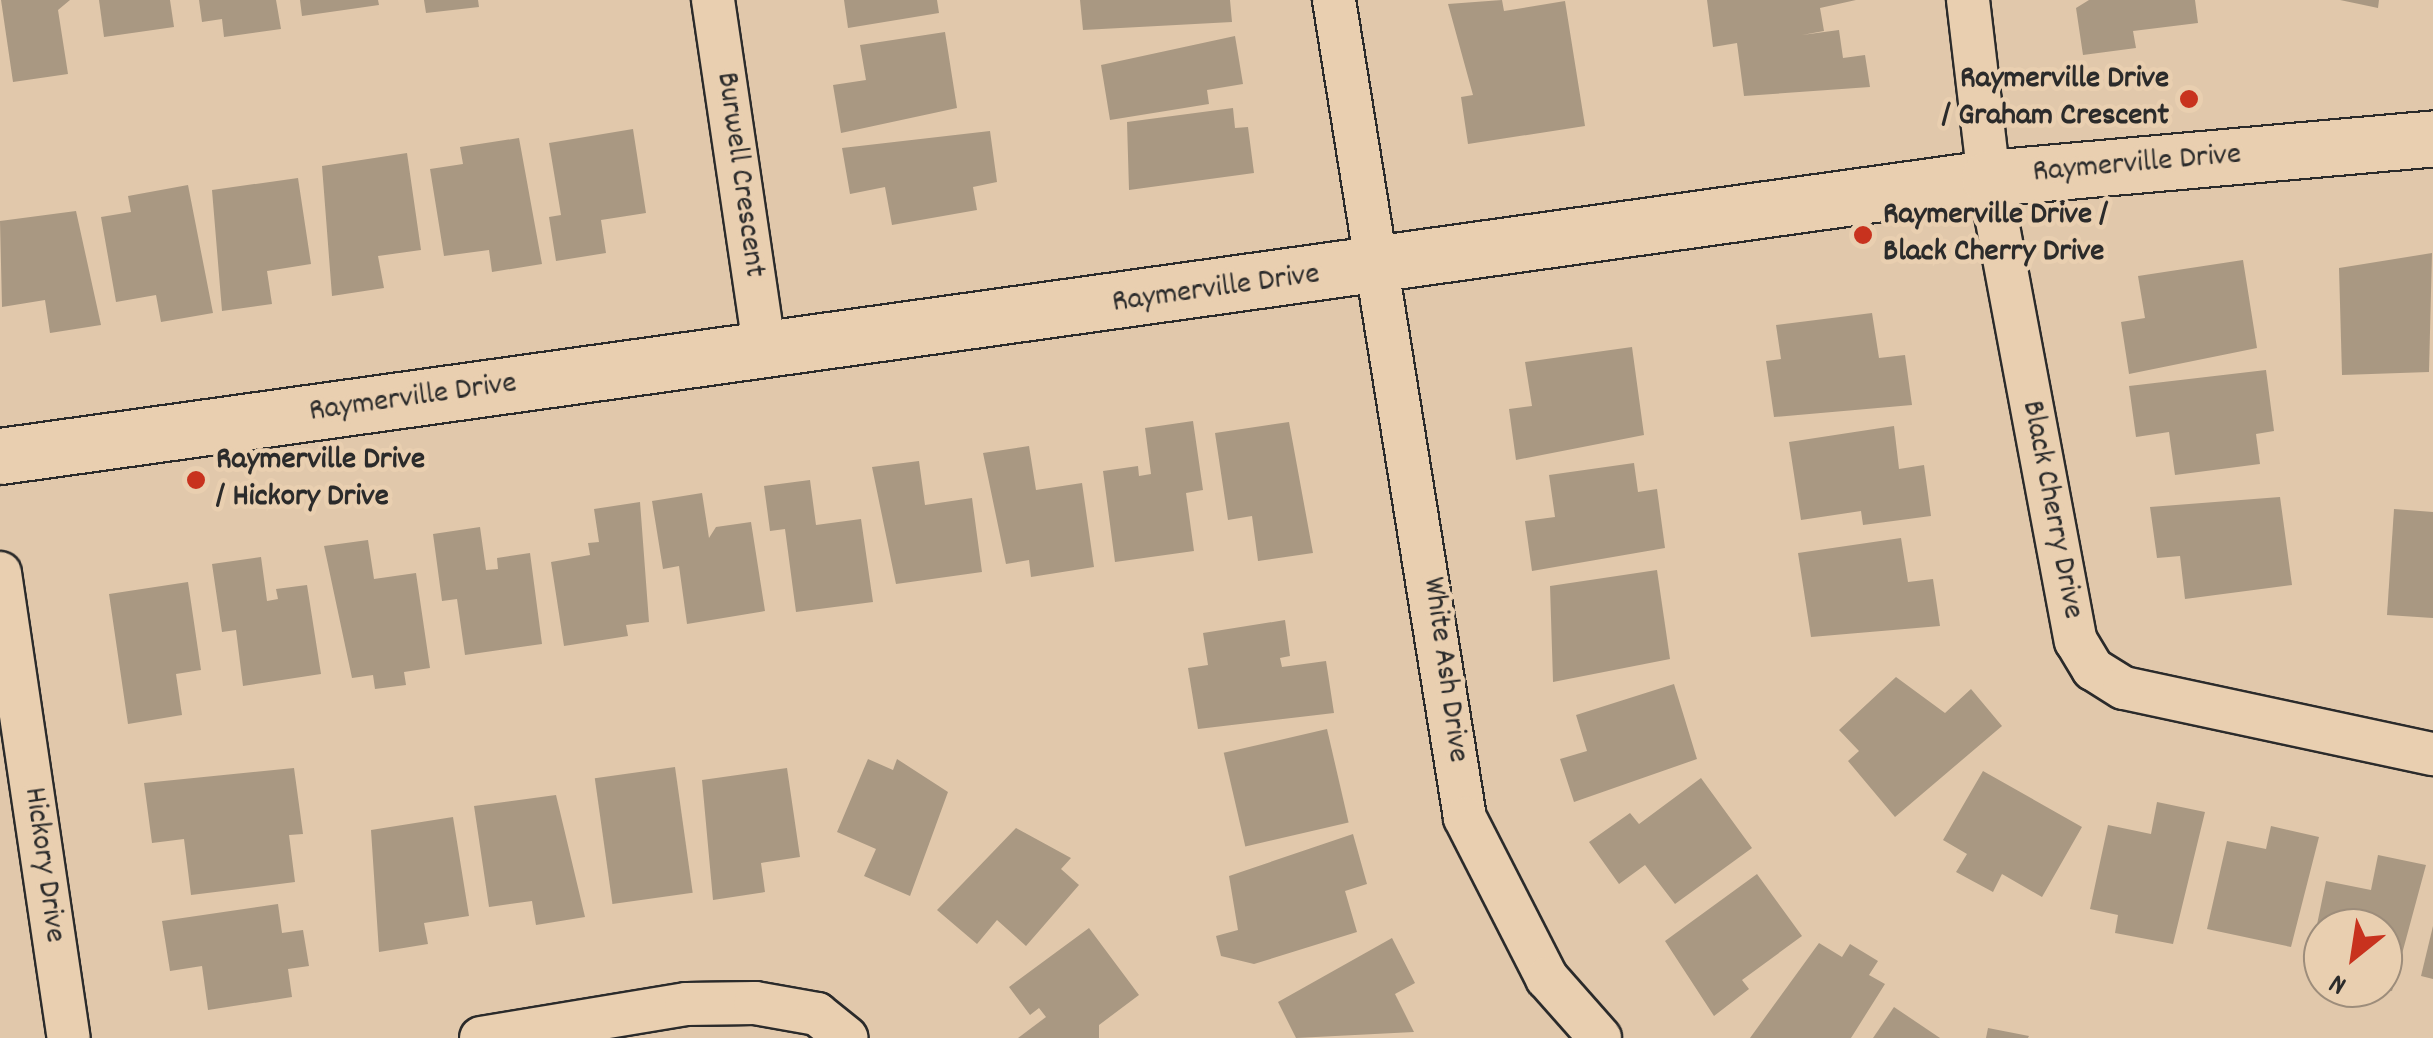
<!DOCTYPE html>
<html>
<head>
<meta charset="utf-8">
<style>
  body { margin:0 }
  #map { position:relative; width:2433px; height:1038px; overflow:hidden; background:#e1c8ab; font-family:Dekko,sans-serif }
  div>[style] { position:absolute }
  .building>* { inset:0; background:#a99882; transform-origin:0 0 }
  .roads { filter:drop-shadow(2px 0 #2b2b2b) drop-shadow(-2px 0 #2b2b2b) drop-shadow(0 2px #2b2b2b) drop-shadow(0 -2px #2b2b2b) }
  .street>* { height:42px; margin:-21px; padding:0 21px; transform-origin:21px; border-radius:21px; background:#e9cfb0 }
  .secondary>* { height:55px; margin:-27.5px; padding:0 27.5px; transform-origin:27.5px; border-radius:27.5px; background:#e9cfb0 }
  .dots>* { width:28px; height:28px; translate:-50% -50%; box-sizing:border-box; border:5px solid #e9cfb0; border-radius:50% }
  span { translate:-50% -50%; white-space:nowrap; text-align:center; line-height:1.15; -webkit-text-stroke:9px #e9cfb0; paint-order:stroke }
  .poi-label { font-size:32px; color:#2b2b2b; font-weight:700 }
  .right { translate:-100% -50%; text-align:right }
  .left { translate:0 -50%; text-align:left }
  .street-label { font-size:32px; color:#2b2b2b }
  .north { position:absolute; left:2303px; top:908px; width:100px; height:100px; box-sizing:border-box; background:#e9cfb0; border:2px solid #9d8d7b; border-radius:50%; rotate:210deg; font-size:28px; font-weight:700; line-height:40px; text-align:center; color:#2b2b2b }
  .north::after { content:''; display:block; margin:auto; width:35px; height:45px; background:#c8321e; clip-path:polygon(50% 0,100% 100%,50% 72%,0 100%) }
</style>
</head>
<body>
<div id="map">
  <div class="building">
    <div style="clip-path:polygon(1px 0,70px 0,58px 10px,68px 74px,13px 82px)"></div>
    <div style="clip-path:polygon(99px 0,170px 0,174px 27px,104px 37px)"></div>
    <div style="clip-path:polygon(199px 0,276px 0,281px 29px,224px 37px,222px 19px,202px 22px)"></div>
    <div style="clip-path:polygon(300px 0,378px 0,379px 5px,302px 16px)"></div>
    <div style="clip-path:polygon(424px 0,478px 0,479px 7px,426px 13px)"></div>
    <div style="clip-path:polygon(844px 0,937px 0,939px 13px,848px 28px)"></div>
    <div style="clip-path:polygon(1080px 0,1230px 0,1232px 22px,1083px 30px)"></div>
    <div style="clip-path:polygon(1502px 0,1504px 11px,1565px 1px,1585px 126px,1468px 144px,1461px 97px,1473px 95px,1448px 4px)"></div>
    <div style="clip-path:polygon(1707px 0,1856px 0,1820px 8px,1824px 31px,1802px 35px,1839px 30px,1843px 58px,1865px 55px,1870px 87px,1744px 96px,1737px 43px,1713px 47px)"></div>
    <div style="clip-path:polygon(2089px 0,2195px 0,2198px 23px,2133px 31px,2136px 48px,2083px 55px,2076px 8px)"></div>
    <div style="clip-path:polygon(2340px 0,2379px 0,2378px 8px)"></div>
    <div style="clip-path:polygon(945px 32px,957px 108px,841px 133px,833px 85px,866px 80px,860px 45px)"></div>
    <div style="clip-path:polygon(1235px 36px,1243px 84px,1207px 90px,1209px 104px,1110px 120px,1101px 65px)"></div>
    <div style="clip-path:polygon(1233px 108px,1235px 128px,1248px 127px,1254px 173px,1129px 190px,1127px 122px)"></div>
    <div style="clip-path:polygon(633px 129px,646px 213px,601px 220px,606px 253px,556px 261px,549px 217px,561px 215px,549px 143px)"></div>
    <div style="clip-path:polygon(990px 131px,997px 182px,973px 187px,977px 210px,892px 225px,885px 187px,850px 194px,842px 148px)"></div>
    <div style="clip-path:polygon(519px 138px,542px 264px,492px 272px,489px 250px,444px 256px,430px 169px,463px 164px,460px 147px)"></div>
    <div style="clip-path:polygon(407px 153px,421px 250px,378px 256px,384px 288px,332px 296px,322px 166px)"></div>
    <div style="clip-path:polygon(298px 178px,311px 264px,267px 271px,272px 304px,222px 311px,212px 190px)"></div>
    <div style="clip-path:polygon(188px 185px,213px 313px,161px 322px,156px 295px,116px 302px,101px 217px,131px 212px,128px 196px)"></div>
    <div style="clip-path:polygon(76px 211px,101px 325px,50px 333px,45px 300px,2px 307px,0 221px)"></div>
    <div style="clip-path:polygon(2432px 253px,2429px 372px,2342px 375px,2339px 268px)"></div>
    <div style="clip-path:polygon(2243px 260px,2257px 348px,2129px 374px,2121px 322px,2145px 318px,2138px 276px)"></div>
    <div style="clip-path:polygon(1872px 313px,1879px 358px,1905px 355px,1912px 405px,1774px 417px,1766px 361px,1781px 359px,1776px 325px)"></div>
    <div style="clip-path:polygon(1632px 347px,1644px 435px,1516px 460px,1509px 409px,1532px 406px,1525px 362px)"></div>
    <div style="clip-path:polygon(2266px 370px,2274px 431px,2256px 434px,2260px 464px,2175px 475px,2169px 432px,2136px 437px,2129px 386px)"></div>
    <div style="clip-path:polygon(1193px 421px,1203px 490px,1186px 493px,1194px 551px,1115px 562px,1103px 471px,1138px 466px,1139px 476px,1151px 474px,1145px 428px)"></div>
    <div style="clip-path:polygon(1289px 422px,1313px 553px,1258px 561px,1252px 516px,1228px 520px,1215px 433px)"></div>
    <div style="clip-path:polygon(1894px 426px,1899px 469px,1924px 465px,1931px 516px,1863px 525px,1861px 511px,1801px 520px,1789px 442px)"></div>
    <div style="clip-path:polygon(1029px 446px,1036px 490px,1082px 483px,1094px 567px,1031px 577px,1029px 560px,1006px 564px,983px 453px)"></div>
    <div style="clip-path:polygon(919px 461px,925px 505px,972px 498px,982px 572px,896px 584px,872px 467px)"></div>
    <div style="clip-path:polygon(1634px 463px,1638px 492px,1657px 489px,1665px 548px,1532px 571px,1525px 521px,1555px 517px,1549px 475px)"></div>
    <div style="clip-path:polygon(810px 480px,816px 525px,861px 519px,873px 602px,796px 612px,785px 529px,770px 531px,764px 486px)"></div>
    <div style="clip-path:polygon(702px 493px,709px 538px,716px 527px,751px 522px,765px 611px,687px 624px,679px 566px,663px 569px,652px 501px)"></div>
    <div style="clip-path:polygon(2280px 497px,2292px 585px,2185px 599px,2180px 556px,2157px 558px,2150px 507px)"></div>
    <div style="clip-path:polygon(640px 502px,649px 622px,626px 625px,628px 636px,564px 646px,551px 562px,590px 555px,588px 543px,599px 542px,594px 509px)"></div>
    <div style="clip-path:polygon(2394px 509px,2433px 512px,2433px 618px,2387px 615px)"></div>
    <div style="clip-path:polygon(480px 527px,486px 570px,498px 569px,497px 558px,530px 553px,542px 644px,465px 655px,457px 599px,442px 601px,433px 534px)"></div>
    <div style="clip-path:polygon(1901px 538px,1908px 582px,1933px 579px,1940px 626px,1811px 637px,1798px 553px)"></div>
    <div style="clip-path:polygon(368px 540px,374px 579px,416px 573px,430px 668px,404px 672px,406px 685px,375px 689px,373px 675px,352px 678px,324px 546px)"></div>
    <div style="clip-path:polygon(261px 557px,267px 601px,278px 599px,276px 589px,307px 585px,321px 674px,243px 686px,236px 630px,222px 632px,212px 564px)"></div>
    <div style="clip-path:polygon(1657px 570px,1670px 659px,1553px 682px,1550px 586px)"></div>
    <div style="clip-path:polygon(188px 582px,201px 670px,176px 674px,182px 715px,128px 724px,109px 594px)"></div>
    <div style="clip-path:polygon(1285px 620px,1290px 656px,1280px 658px,1282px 667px,1326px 661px,1334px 713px,1198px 729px,1188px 668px,1208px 665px,1203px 633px)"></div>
    <div style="clip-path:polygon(1896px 677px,1945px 713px,1971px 689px,2002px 726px,1895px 817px,1848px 761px,1859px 751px,1839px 730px)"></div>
    <div style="clip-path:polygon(1674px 684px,1697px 759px,1574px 802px,1560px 759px,1587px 751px,1576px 715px)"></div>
    <div style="left:1327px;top:729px;width:96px;height:106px;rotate:77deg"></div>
    <div style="clip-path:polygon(868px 759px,893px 770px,897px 759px,948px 792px,910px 896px,864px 876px,876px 849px,837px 832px)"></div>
    <div style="left:675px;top:767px;width:127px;height:81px;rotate:82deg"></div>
    <div style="clip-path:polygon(294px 768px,303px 834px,289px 835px,295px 882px,191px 895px,184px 839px,152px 843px,144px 783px)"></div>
    <div style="clip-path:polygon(787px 768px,800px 857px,761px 863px,765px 892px,713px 900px,702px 780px)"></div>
    <div style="clip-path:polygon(1983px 771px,2082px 827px,2042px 897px,2002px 874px,1993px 892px,1956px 872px,1967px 854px,1943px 840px)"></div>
    <div style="clip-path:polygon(1701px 778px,1752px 848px,1675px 904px,1645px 865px,1619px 884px,1589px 842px,1630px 813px,1639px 824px)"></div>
    <div style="clip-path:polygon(556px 795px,585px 917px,536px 925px,532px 901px,489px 907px,474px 806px)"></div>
    <div style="clip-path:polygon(2157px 802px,2205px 812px,2173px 944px,2115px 933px,2118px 915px,2090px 909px,2108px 825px,2151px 834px)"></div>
    <div style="clip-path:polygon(453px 817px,469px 916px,424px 923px,428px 944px,379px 952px,371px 830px)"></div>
    <div style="clip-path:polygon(2271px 826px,2319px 837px,2291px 947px,2207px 929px,2227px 841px,2266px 849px)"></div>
    <div style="clip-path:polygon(1016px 828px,1071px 858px,1061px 869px,1079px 885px,1026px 946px,997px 920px,977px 944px,937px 910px)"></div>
    <div style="clip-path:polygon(1353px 834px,1367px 884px,1345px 891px,1357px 932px,1254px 964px,1221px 956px,1216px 936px,1238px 930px,1229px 876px)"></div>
    <div style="clip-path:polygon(2378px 855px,2426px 865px,2392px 991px,2383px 989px,2383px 928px,2323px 928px,2323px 977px,2307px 973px,2326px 881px,2371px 890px)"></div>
    <div style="clip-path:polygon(1757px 874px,1802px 936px,1742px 980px,1749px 989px,1714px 1016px,1665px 941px)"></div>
    <div style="clip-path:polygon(278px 904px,282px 933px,303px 930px,309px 966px,288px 969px,292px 997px,208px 1010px,202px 966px,170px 971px,162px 921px)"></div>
    <div style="clip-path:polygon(2433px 926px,2433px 979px,2421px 976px)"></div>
    <div style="clip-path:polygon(1089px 928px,1139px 995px,1099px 1025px,1099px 1038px,1018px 1038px,1046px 1017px,1039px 1008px,1030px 1015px,1009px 987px)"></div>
    <div style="clip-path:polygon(1392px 938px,1415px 983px,1395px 994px,1414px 1032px,1296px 1038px,1278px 1002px)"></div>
    <div style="clip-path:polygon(1819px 943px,1842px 957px,1850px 944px,1878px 961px,1869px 975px,1885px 984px,1851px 1038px,1750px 1038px)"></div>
    <div style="clip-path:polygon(1894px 1007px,1940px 1038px,1873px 1038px)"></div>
    <div style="clip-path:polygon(1988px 1028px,2029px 1036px,2028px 1038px,1986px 1038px)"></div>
  </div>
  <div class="roads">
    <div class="street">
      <div style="left:713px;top:0;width:355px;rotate:81.6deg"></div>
      <div style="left:1334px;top:0;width:828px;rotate:80.9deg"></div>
      <div style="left:1465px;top:818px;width:180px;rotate:62.9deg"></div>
      <div style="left:1547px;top:978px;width:80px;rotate:48.5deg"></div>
      <div style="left:1968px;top:0;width:179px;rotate:83.3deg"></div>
      <div style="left:1989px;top:178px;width:471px;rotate:79.4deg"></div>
      <div style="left:2076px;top:641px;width:33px;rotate:59deg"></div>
      <div style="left:2093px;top:669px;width:36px;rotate:32deg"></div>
      <div style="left:2124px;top:688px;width:316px;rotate:12.1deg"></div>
      <div style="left:0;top:573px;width:470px;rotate:81.6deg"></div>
      <div style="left:481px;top:1038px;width:208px;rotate:-9.4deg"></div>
      <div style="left:686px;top:1004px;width:69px;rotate:-0.8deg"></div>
      <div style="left:755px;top:1003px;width:63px;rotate:10.1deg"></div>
      <div style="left:817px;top:1014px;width:38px;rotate:39deg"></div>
    </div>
    <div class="secondary">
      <div style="left:0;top:456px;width:2008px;rotate:-7.96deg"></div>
      <div style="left:1989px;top:178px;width:446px;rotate:-5.1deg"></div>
    </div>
  </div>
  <div class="dots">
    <div style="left:2189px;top:99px;background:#c8321e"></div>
    <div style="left:1863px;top:235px;background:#c8321e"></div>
    <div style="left:196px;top:480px;background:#c8321e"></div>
  </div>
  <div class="poi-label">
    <span class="right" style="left:2169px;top:99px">Raymerville Drive<br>/ Graham Crescent</span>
    <span class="left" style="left:1883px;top:235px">Raymerville Drive /<br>Black Cherry Drive</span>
    <span class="left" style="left:216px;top:480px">Raymerville Drive<br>/ Hickory Drive</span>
  </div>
  <div class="street-label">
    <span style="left:2137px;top:165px;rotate:-5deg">Raymerville Drive</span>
    <span style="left:739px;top:175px;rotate:82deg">Burwell Crescent</span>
    <span style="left:1216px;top:290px;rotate:-8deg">Raymerville Drive</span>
    <span style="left:413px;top:399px;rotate:-8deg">Raymerville Drive</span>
    <span style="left:2051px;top:510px;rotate:79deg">Black Cherry Drive</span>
    <span style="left:1444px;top:670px;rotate:82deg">White Ash Drive</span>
    <span style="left:43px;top:865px;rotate:82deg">Hickory Drive</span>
  </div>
  <div class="north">N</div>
</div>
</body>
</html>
